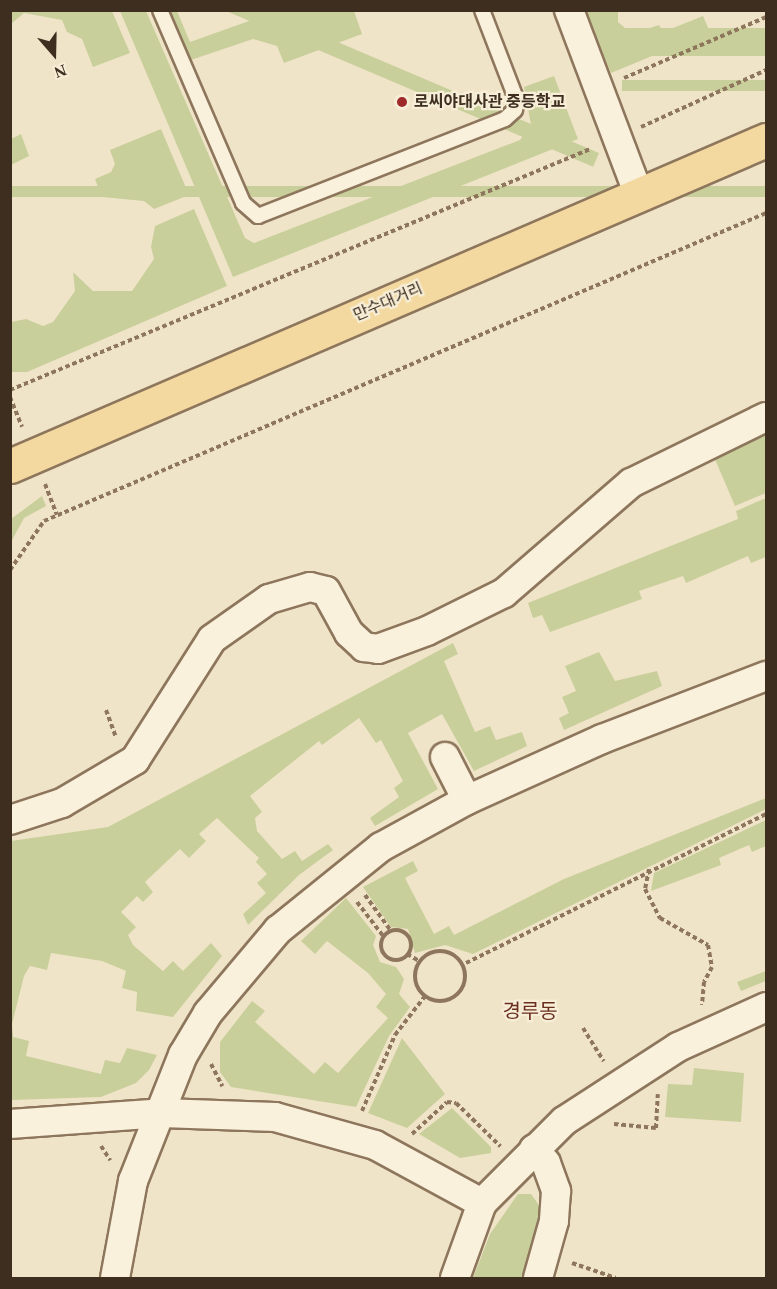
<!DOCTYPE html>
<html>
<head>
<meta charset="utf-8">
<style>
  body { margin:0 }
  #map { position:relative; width:777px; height:1289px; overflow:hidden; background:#f0e4c8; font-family:"Times New Roman","Noto Sans KR",serif }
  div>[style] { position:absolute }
  .green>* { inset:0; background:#c9cf9b; transform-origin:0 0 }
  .path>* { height:4px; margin-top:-2px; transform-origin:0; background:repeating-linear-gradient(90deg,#8d765c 0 4.5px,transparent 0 7.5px) }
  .path>.ring { margin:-2px; padding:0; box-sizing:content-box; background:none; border:4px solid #8d765c; border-radius:50% }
  .roads { filter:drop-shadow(2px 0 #8d765c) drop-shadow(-2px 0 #8d765c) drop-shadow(0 2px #8d765c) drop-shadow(0 -2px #8d765c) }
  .lane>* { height:14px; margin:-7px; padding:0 7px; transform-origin:7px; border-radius:7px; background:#faf1dc }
  .street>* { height:28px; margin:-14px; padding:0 14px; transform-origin:14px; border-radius:14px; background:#faf1dc }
  .primary>* { height:33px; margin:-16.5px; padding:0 16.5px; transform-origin:16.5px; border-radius:16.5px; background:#f3d9a0 }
  .dots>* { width:16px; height:16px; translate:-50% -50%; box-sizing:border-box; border:3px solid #f7eed8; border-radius:50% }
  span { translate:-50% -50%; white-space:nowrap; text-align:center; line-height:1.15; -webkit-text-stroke:4.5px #f7eed8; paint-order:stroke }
  .poi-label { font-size:16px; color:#3d2e20; font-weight:700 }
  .left { translate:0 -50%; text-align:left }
  .street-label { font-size:16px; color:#3d2e20 }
  .quarter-label { font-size:20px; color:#6b2e1e }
  .frame { position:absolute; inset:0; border:12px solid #3d2e20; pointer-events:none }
  .north { position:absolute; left:24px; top:24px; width:60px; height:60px; -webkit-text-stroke:4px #f7eed8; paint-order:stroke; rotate:160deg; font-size:16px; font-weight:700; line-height:24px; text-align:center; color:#3d2e20 }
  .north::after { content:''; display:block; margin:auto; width:21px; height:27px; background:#3d2e20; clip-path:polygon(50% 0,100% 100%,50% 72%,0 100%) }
</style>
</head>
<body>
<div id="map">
  <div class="green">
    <div style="clip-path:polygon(11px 10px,112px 11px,130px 53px,93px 67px,82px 39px,67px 32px,62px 20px,24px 13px,11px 24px)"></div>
    <div style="clip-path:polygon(265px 10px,354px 11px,362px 34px,284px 63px,277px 46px,253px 39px,188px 61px,168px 11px,177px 11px,190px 42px,266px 15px)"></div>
    <div style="clip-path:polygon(120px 11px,146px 11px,245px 238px,254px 243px,520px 140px,531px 125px,524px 87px,554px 76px,578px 139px,233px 277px)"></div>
    <div style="clip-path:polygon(585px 11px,618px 11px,618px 22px,632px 34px,659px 25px,663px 32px,703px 16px,710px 32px,611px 73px)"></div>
    <div style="left:766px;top:28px;width:28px;height:160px;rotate:90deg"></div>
    <div style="left:766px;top:80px;width:11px;height:144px;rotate:90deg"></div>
    <div style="clip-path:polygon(161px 129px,189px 195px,154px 209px,144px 201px,102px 197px,95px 179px,111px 172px,115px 164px,110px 150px)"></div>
    <div style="clip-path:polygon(21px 134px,29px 156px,11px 165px,11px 139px)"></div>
    <div style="left:599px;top:153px;width:15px;height:621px;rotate:113deg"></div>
    <div style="left:766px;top:186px;width:11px;height:766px;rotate:90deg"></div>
    <div style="clip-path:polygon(194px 209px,227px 286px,27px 372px,11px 372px,11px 322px,26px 319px,43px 326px,53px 322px,75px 291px,73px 272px,93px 291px,132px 291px,154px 259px,151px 247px,155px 226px)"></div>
    <div style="clip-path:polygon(766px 435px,766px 493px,735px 506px,714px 457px)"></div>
    <div style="clip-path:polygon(42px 496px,46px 506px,24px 518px,11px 542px,11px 519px)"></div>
    <div style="clip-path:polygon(766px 498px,766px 557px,751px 563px,748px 556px,686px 583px,683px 576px,639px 591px,642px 599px,550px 632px,542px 615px,533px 618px,528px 603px,738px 519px,736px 511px)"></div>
    <div style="clip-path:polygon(453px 643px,458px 654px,444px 661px,475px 732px,490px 726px,496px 740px,522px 732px,527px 746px,474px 771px,442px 714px,408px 733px,438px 789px,375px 826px,370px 818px,399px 797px,394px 788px,403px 781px,381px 740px,376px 743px,359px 718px,322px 745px,319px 741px,250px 796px,262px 812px,255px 818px,257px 831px,282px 859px,295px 851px,302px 861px,328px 844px,333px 850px,299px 875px,248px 925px,243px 914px,266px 893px,257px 883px,267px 874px,256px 862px,259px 858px,217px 818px,199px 834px,206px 841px,189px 858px,180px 849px,145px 882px,153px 892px,143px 902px,137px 896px,121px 912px,136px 927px,128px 935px,133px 945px,163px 971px,173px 961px,183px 971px,211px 943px,222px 956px,173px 1017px,136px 1011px,137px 992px,122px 988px,126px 971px,102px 961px,51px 953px,47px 970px,30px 966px,24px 976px,12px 1024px,13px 1037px,29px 1041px,26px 1056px,101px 1074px,105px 1060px,120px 1063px,127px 1048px,157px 1055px,149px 1070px,136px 1083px,101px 1097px,11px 1100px,11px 841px,108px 827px)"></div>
    <div style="clip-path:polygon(599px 652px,615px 681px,657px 671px,662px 686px,564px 730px,559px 718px,569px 713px,562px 697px,576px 691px,565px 666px)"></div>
    <div style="clip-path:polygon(766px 798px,766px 809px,473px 954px,445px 945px,415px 953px,408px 929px,391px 927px,363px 887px,413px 861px,418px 871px,405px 878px,434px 934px,449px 926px,454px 935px,564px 879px)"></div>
    <div style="clip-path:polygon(766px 820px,766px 846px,752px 852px,749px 845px,719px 858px,721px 865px,651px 891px,654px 873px)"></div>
    <div style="clip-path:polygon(346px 898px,376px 936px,373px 945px,380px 962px,396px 967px,404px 979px,399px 994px,410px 1007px,389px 1036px,356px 1107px,231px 1087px,220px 1072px,220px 1042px,252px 1001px,265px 1011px,255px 1022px,314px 1074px,325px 1062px,338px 1073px,388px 1018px,376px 1007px,386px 994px,368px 973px,327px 941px,315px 954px,301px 941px)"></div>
    <div style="clip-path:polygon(766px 971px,766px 981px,741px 991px,737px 982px)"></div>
    <div style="clip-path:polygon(402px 1038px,445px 1094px,407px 1128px,368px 1113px)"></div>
    <div style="clip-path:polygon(694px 1068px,744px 1073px,741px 1122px,665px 1117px,668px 1084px,692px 1085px)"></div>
    <div style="clip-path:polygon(452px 1108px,491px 1147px,491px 1153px,460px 1158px,419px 1134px)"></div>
    <div style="clip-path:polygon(518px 1194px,531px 1194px,541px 1208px,526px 1278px,473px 1278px,490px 1234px)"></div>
  </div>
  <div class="path">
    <div style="left:624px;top:78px;width:155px;rotate:-23.2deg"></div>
    <div style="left:641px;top:127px;width:137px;rotate:-24.5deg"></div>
    <div style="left:10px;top:390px;width:628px;rotate:-22.56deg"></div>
    <div style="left:10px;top:397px;width:32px;rotate:68deg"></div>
    <div style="left:45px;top:484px;width:33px;rotate:69deg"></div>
    <div style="left:10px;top:570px;width:60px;rotate:-55.2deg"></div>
    <div style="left:44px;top:521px;width:785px;rotate:-23.1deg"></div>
    <div style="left:106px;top:710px;width:29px;rotate:70deg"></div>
    <div style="left:649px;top:869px;width:20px;rotate:101deg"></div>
    <div style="left:645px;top:889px;width:33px;rotate:63deg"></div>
    <div style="left:660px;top:918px;width:55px;rotate:29.4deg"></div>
    <div style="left:708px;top:945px;width:22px;rotate:80deg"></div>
    <div style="left:712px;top:967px;width:17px;rotate:118deg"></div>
    <div style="left:704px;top:982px;width:23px;rotate:95deg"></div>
    <div style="left:365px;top:895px;width:44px;rotate:54.2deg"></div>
    <div style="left:357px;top:902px;width:44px;rotate:52.4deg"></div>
    <div class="ring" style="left:381px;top:930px;width:26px;height:26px"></div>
    <div class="ring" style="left:415px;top:951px;width:46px;height:46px"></div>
    <div style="left:407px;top:954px;width:14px;rotate:30deg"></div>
    <div style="left:466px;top:963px;width:335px;rotate:-26.4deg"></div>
    <div style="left:583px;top:1028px;width:39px;rotate:58deg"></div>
    <div style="left:211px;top:1064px;width:25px;rotate:63deg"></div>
    <div style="left:362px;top:1111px;width:83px;rotate:-66.5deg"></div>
    <div style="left:395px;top:1035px;width:49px;rotate:-52.4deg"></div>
    <div style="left:614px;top:1124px;width:42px;rotate:5.4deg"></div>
    <div style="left:656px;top:1128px;width:34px;rotate:-87deg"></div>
    <div style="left:412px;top:1134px;width:47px;rotate:-42.4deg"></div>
    <div style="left:447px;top:1102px;width:9px;rotate:6deg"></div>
    <div style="left:456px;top:1103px;width:62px;rotate:44.3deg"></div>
    <div style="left:101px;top:1146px;width:17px;rotate:57deg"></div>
    <div style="left:572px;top:1263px;width:46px;rotate:18.8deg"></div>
  </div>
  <div class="roads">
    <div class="lane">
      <div style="left:160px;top:10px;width:210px;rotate:66.7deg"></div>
      <div style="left:243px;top:203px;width:20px;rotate:41deg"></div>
      <div style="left:258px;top:216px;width:265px;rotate:-21.4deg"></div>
      <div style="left:505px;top:119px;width:13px;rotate:-42deg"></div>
      <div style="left:515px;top:110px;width:9px;rotate:-77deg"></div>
      <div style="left:517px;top:101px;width:97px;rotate:-111deg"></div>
    </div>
    <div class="street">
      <div style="left:569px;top:10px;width:196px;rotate:69.3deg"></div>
      <div style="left:445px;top:757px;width:48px;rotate:62.9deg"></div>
      <div style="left:10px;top:820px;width:55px;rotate:-18.1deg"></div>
      <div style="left:62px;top:803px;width:85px;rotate:-30.5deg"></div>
      <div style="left:135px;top:760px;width:143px;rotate:-57.5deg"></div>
      <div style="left:212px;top:639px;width:70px;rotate:-35.1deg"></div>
      <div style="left:269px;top:599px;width:43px;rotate:-16.3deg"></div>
      <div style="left:310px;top:587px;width:16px;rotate:14deg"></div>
      <div style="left:326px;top:591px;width:48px;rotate:61.3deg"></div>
      <div style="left:349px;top:633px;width:21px;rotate:43deg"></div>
      <div style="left:364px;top:647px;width:14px;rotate:8deg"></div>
      <div style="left:378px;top:649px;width:52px;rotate:-20.2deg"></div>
      <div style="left:427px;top:631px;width:86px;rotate:-26.3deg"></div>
      <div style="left:504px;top:593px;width:168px;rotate:-40.9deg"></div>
      <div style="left:631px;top:483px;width:150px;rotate:-26.1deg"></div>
      <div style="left:10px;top:1124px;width:152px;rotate:-4.1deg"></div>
      <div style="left:162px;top:1113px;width:113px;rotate:2deg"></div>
      <div style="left:275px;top:1117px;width:104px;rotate:15.6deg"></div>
      <div style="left:375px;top:1145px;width:122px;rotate:28.5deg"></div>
      <div style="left:534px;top:1149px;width:18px;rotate:49deg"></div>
      <div style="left:546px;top:1163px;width:30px;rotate:70deg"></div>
      <div style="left:556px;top:1191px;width:30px;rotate:94deg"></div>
      <div style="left:554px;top:1221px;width:59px;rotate:105.7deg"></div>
      <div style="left:115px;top:1278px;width:99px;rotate:-79.5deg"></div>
      <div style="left:133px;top:1181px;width:136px;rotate:-68.4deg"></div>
      <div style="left:183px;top:1055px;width:49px;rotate:-59.2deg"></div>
      <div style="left:208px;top:1013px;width:109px;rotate:-49.9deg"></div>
      <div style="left:278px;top:930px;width:132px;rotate:-38.9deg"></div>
      <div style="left:381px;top:847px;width:98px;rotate:-28.7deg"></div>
      <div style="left:467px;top:800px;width:148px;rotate:-24.3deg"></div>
      <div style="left:602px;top:739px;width:176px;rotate:-21deg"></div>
      <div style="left:455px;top:1278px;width:80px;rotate:-70.2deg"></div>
      <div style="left:482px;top:1203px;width:116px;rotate:-45deg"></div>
      <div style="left:564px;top:1121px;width:136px;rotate:-33deg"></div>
      <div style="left:678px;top:1047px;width:97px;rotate:-24.4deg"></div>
    </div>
    <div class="primary">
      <div style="left:10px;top:466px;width:823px;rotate:-23.33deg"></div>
    </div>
  </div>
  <div class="dots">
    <div style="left:402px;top:102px;background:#9e2a2b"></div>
  </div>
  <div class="poi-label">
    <span class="left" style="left:414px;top:102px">로씨야대사관 중등학교</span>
  </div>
  <div class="street-label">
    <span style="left:388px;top:302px;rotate:-23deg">만수대거리</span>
  </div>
  <div class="quarter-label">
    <span style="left:530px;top:1011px">경루동</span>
  </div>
  <div class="frame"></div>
  <div class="north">N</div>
</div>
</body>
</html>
